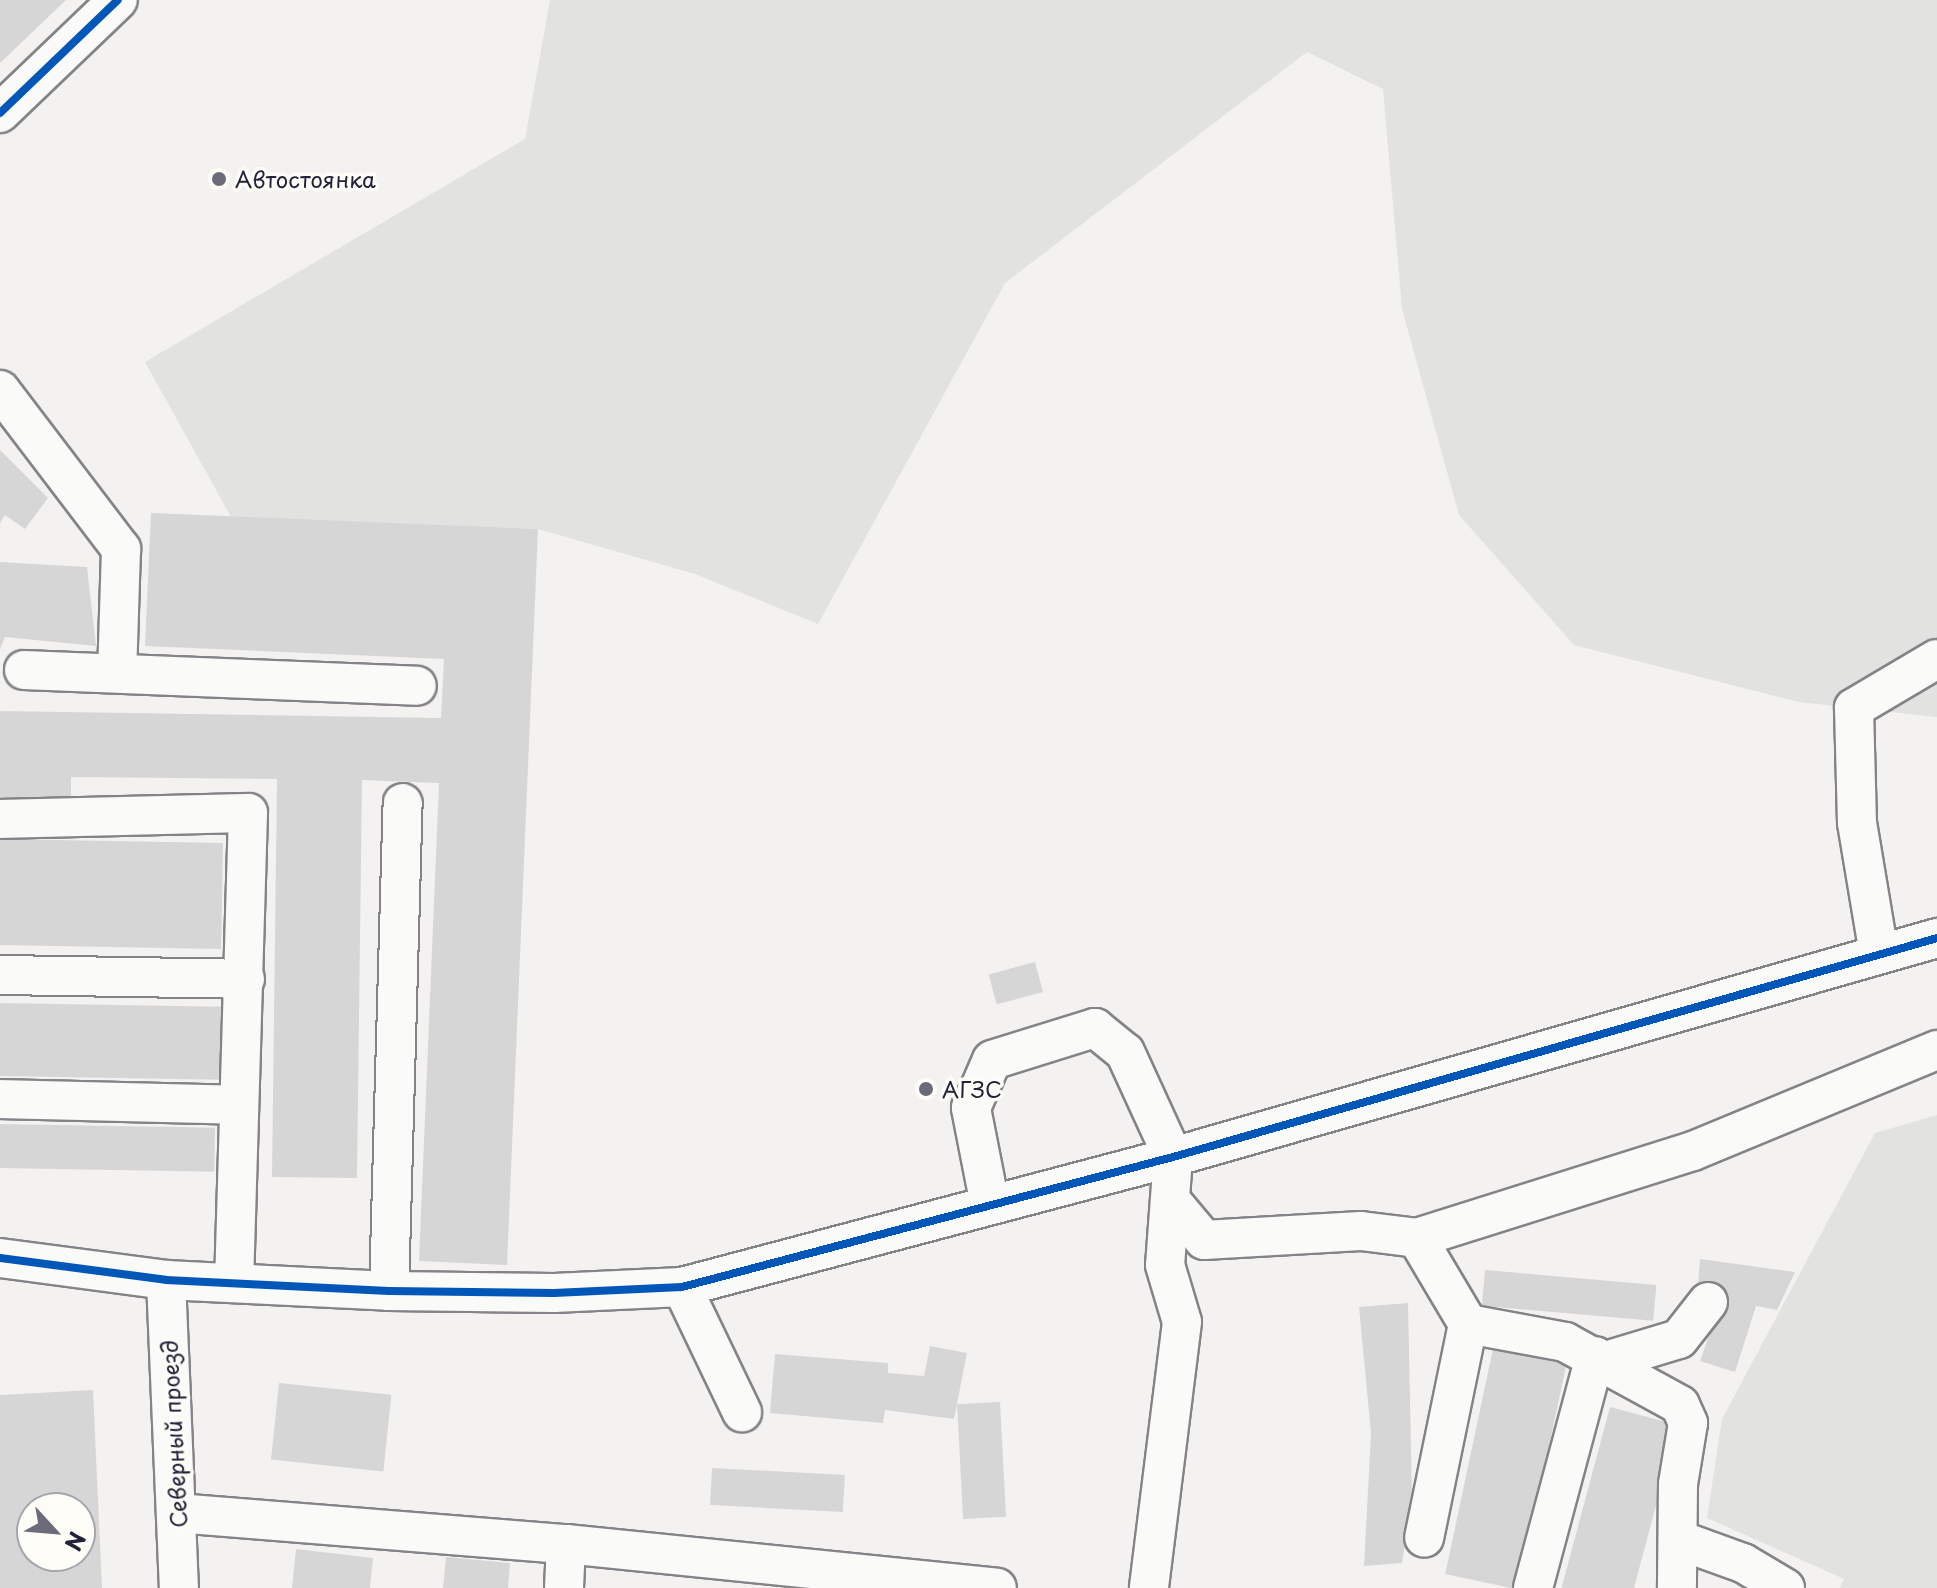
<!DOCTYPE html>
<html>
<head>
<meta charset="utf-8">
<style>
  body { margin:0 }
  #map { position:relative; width:1937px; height:1588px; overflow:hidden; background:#f3f2f0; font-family:"Playpen Sans",sans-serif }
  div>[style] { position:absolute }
  .green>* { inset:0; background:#e2e2e1 }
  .building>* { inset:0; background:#d7d6d6; transform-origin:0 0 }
  .roads { filter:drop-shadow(2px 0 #848488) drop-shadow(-2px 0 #848488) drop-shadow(0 2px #848488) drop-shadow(0 -2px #848488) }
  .minor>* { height:38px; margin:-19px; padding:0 19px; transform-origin:19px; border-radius:19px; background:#fafaf8 }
  .cycleway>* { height:8px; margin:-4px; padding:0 4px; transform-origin:4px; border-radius:4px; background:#0057b8 }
  .dots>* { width:22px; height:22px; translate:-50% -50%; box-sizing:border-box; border:4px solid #fdfcf7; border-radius:50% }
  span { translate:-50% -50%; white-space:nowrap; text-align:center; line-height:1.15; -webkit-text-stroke:7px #fdfcf7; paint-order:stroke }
  .poi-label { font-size:22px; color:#22223b }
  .left { translate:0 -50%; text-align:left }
  .street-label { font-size:22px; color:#22223b }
  .north { position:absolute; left:16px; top:1492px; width:80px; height:80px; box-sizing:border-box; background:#fdfcf7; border:2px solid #a5a5ac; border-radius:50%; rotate:116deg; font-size:22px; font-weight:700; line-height:32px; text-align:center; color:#22223b }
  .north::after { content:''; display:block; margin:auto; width:28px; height:36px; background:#6b6b7a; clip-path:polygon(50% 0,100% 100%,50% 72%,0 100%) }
</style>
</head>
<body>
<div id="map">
  <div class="green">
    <div style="clip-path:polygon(550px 0,1937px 0,1937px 717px,1799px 702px,1574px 645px,1459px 515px,1402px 309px,1383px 89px,1307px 52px,1005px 283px,818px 624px,695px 574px,538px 529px,231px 517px,145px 362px,525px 139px)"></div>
    <div style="clip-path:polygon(1937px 1115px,1937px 1588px,1840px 1588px,1844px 1579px,1707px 1518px,1722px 1419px,1875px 1133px)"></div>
  </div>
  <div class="building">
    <div style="clip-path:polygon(0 0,66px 0,0 63px)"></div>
    <div style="clip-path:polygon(0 450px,48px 498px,25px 529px,5px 515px,0 523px)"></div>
    <div style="clip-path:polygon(151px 513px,538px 529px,507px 1265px,419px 1261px,439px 783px,362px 780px,357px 1178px,272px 1177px,277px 779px,71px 777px,71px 802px,0 801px,0 711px,441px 718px,444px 659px,145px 646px)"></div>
    <div style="clip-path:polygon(0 562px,87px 567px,96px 646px,5px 637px,0 649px)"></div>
    <div style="left:0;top:839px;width:223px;height:106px;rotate:1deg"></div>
    <div style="left:1035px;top:962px;width:31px;height:48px;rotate:75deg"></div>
    <div style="left:0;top:1003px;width:222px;height:73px;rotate:1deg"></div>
    <div style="left:0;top:1124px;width:215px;height:44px;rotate:1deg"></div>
    <div style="clip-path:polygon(1700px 1259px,1795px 1272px,1777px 1310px,1756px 1306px,1735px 1372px,1700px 1361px,1721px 1302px,1697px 1299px)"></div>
    <div style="left:1485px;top:1270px;width:172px;height:36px;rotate:5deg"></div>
    <div style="clip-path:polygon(1408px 1303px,1412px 1498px,1402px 1563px,1364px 1566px,1371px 1433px,1359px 1307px)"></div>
    <div style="clip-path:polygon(930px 1346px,967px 1353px,954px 1419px,885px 1410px,883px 1423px,770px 1413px,775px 1354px,888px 1363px,888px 1373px,924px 1376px)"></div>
    <div style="left:1493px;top:1349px;width:75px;height:230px;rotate:12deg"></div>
    <div style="left:279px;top:1383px;width:113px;height:77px;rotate:6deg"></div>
    <div style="clip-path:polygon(evenodd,93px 1390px,102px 1588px,0 1588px,0 1395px,93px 1390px,32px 1508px,80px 1508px,80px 1556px,32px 1556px,32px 1508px)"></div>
    <div style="left:1000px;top:1402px;width:115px;height:43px;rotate:87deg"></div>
    <div style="left:1610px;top:1407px;width:70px;height:188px;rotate:15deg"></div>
    <div style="left:712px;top:1468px;width:133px;height:37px;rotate:3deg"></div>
    <div style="clip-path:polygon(296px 1549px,373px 1558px,370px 1588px,292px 1588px)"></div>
    <div style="clip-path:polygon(446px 1557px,510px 1563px,508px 1588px,443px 1588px)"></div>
  </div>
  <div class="roads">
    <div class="minor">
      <div style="left:0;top:113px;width:163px;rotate:-43.8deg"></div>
      <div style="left:0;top:390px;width:200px;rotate:52.7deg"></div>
      <div style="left:121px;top:549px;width:124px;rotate:91.8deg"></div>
      <div style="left:24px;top:670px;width:393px;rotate:2.3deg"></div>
      <div style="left:0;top:819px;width:248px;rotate:-1.4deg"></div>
      <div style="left:248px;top:813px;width:469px;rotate:91.7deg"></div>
      <div style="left:1879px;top:954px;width:133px;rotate:-99.5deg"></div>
      <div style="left:1857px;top:823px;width:115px;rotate:-91.5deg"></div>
      <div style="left:1854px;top:708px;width:96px;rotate:-30.6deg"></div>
      <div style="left:0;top:975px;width:245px;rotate:0.9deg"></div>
      <div style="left:0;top:1099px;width:238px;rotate:1.4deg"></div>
      <div style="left:1173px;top:1203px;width:48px;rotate:50deg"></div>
      <div style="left:1204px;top:1240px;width:157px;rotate:-3.3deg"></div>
      <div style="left:1361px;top:1231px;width:56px;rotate:7.1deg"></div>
      <div style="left:1417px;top:1238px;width:100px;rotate:59.3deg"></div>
      <div style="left:1468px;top:1324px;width:218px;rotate:101.6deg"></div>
      <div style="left:990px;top:1205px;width:99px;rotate:-101.1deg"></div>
      <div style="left:971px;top:1108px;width:52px;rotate:-66.4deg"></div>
      <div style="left:992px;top:1060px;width:108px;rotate:-17.3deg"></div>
      <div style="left:1095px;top:1028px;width:38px;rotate:39deg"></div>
      <div style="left:1125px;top:1052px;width:115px;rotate:65.4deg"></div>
      <div style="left:1173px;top:1157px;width:108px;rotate:94.2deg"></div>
      <div style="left:1165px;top:1265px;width:59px;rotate:73.4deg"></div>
      <div style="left:1182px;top:1322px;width:268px;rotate:97.1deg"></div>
      <div style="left:1417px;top:1238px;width:289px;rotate:-17.5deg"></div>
      <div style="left:1693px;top:1151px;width:264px;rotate:-22.5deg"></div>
      <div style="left:0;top:1258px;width:167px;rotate:7.5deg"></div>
      <div style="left:166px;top:1280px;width:223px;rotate:2.8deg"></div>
      <div style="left:389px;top:1291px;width:165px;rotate:0.7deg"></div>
      <div style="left:554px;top:1293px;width:128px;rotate:-2.7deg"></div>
      <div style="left:682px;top:1287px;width:508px;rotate:-14.83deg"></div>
      <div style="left:1173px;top:1157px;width:795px;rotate:-15.99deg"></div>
      <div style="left:166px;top:1280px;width:308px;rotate:87.6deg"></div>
      <div style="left:682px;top:1287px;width:139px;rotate:64.4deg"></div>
      <div style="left:389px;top:1291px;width:488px;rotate:-88.4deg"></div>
      <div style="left:1468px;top:1324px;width:99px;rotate:10.5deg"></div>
      <div style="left:1565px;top:1342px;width:131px;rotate:28.7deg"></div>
      <div style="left:1680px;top:1405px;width:20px;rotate:66deg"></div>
      <div style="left:1688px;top:1423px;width:62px;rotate:99.3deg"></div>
      <div style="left:1678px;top:1484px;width:104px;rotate:90.6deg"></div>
      <div style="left:1606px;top:1361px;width:76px;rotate:-16.8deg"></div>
      <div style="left:1679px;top:1339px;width:47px;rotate:-51.9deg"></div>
      <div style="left:177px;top:1513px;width:390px;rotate:4.6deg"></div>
      <div style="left:566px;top:1544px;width:44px;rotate:92.6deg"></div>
      <div style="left:1679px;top:1540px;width:68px;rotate:19.8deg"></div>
      <div style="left:1743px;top:1563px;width:49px;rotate:30.8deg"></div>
      <div style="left:566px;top:1544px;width:433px;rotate:5.8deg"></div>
      <div style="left:1533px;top:1588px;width:240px;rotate:-75deg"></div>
    </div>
  </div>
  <div class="cycleway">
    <div style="left:0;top:113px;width:163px;rotate:-43.8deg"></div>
    <div style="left:0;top:1258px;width:167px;rotate:7.5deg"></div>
    <div style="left:166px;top:1280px;width:223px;rotate:2.8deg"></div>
    <div style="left:389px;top:1291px;width:165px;rotate:0.7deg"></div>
    <div style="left:554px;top:1293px;width:128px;rotate:-2.7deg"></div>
    <div style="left:682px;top:1287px;width:508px;rotate:-14.83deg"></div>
    <div style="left:1173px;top:1157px;width:795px;rotate:-15.99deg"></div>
  </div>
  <div class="dots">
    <div style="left:219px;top:179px;background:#6b6b7a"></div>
    <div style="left:926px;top:1089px;background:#6b6b7a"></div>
  </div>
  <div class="poi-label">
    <span class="left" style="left:235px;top:179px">Автостоянка</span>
    <span class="left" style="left:942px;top:1089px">АГЗС</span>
  </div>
  <div class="street-label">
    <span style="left:173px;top:1434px;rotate:-93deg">Северный проезд</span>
  </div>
  <div class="north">N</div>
</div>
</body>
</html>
